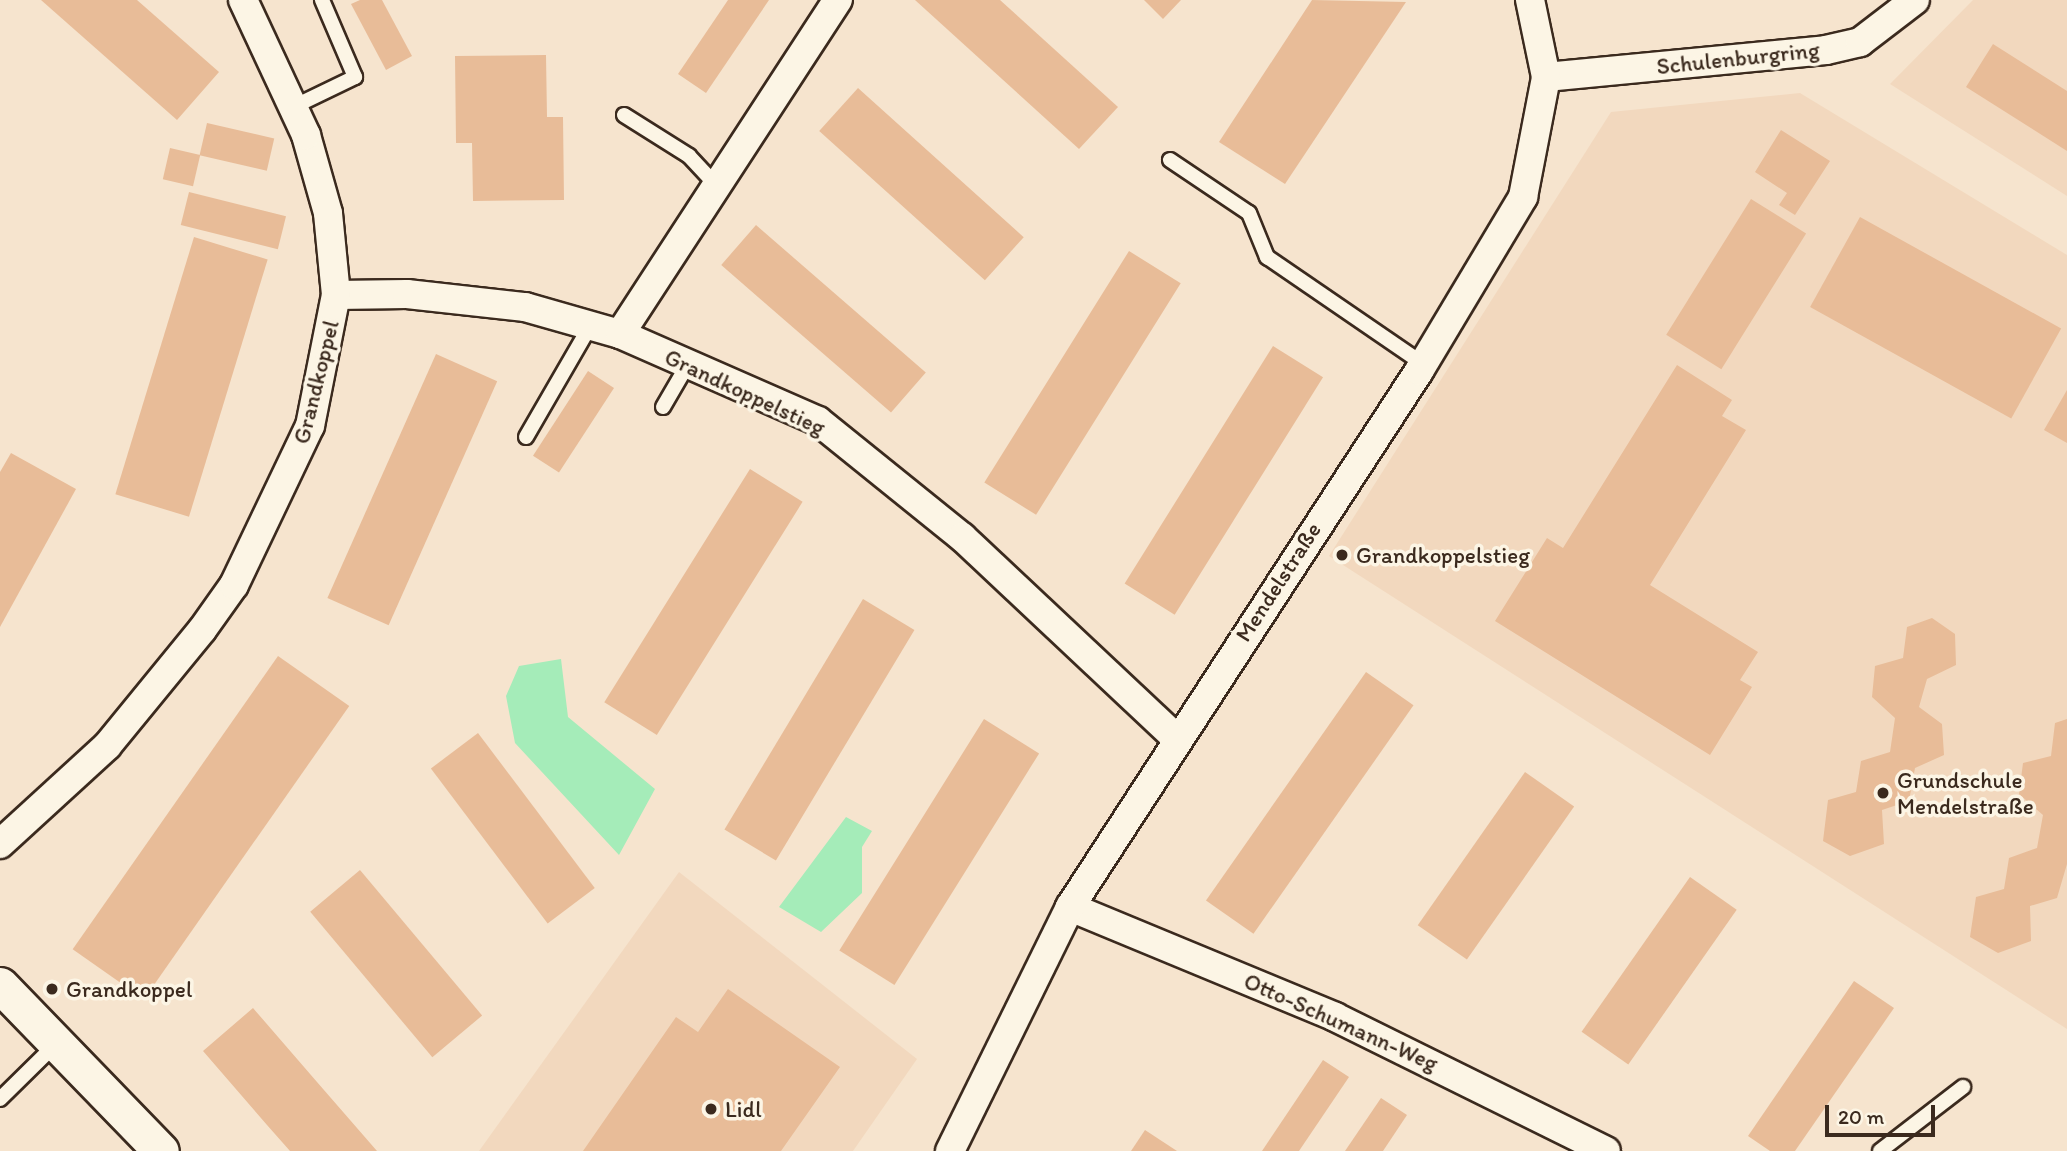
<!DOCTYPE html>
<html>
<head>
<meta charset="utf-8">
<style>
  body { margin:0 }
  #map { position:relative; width:2067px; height:1151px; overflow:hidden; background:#f6e4ce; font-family:Itim,sans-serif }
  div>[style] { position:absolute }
  .built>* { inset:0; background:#f2d8be }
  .green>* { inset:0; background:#a5ecb9 }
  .building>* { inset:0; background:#e8bc98; transform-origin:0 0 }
  .roads { filter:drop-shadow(2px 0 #3b2a1e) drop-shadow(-2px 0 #3b2a1e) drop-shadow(0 2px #3b2a1e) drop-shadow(0 -2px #3b2a1e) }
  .service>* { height:14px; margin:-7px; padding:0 7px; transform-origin:7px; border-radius:7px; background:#fcf5e5 }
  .minor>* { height:28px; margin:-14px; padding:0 14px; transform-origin:14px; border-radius:14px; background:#fcf5e5 }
  .tertiary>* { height:35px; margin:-17.5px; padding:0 17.5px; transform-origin:17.5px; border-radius:17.5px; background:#fcf5e5 }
  .dots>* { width:19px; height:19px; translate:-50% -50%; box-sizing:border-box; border:4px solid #fcf5e5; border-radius:50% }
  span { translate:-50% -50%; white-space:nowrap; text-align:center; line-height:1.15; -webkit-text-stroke:7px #fcf5e5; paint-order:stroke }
  .street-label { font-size:23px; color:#3b2a1e }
  .poi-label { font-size:23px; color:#3b2a1e }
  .left { translate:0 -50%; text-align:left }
  .scale { position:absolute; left:1825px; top:1105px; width:110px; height:32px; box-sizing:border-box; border:4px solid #3b2a1e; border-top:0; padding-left:9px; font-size:21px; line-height:24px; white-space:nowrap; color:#3b2a1e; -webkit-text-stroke:5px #fcf5e5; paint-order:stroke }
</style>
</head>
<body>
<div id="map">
  <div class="built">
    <div style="clip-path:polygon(1973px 0,2067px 0,2067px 196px,1890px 84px)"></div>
    <div style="clip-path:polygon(1800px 93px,2067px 255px,2067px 1029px,1329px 556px,1611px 112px)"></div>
    <div style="clip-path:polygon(679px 872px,917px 1059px,853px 1151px,479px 1151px)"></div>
  </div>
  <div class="green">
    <div style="clip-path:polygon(561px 659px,568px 717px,655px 789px,619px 855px,515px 743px,506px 696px,519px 666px)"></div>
    <div style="clip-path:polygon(846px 817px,872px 831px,862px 847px,862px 893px,821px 932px,779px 907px)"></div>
  </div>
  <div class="building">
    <div style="clip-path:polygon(41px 0,137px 0,219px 72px,177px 120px)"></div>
    <div style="clip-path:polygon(360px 0,382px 0,412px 56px,386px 70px,351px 4px)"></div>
    <div style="clip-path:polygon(728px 0,769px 0,706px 93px,678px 74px)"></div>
    <div style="clip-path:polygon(915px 0,1000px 0,1118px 107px,1079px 149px)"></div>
    <div style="clip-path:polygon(1144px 0,1181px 0,1163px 19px)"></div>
    <div style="clip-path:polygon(1312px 0,1406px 2px,1285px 184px,1219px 142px)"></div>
    <div style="clip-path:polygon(1993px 44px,2067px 91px,2067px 151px,1966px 87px)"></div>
    <div style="clip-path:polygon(546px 55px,547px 117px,563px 117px,564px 200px,473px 201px,472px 143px,456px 143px,455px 56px)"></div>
    <div style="left:858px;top:88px;width:223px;height:58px;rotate:42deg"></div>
    <div style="left:207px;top:123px;width:69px;height:33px;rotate:13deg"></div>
    <div style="clip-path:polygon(1781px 130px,1830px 161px,1795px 215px,1779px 205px,1787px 193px,1755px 172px)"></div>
    <div style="left:170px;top:148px;width:31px;height:32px;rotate:13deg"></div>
    <div style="left:189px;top:192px;width:100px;height:34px;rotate:14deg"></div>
    <div style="left:1751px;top:199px;width:65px;height:160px;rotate:32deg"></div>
    <div style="left:1860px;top:217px;width:230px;height:103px;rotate:29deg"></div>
    <div style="left:756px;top:225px;width:225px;height:53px;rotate:41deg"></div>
    <div style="left:194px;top:237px;width:77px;height:269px;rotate:17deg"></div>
    <div style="left:1129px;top:251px;width:61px;height:273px;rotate:32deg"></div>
    <div style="left:1273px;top:346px;width:59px;height:280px;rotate:32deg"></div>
    <div style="left:436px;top:354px;width:67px;height:267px;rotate:24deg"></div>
    <div style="clip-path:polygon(1677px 365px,1732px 400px,1722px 416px,1746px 430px,1650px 585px,1758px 652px,1740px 680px,1752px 687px,1710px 755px,1495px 621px,1547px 538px,1563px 548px)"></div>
    <div style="left:588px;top:371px;width:31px;height:101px;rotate:33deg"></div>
    <div style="clip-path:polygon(2067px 390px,2067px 443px,2044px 430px)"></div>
    <div style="clip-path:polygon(11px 453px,76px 489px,0 627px,0 472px)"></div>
    <div style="left:750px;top:469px;width:62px;height:275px;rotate:32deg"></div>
    <div style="left:863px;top:599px;width:60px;height:269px;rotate:31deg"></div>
    <div style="clip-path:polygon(1932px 618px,1955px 634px,1956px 665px,1927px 679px,1919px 707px,1942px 724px,1944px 755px,1915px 768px,1909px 801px,1882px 810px,1884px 844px,1850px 856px,1823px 841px,1828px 800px,1856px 792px,1861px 761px,1890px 752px,1895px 718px,1872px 697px,1875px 666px,1903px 658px,1907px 627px)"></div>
    <div style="left:278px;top:656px;width:87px;height:358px;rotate:35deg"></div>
    <div style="left:1366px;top:672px;width:58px;height:279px;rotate:35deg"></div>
    <div style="left:984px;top:719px;width:65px;height:273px;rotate:32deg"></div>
    <div style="clip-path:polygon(2067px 719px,2067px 864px,2057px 898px,2030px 906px,2031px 941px,1998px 953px,1970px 937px,1976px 897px,2004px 889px,2009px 858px,2037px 848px,2043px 815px,2019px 794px,2023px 763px,2051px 756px,2055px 723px)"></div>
    <div style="left:478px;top:733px;width:194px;height:59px;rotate:53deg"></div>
    <div style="left:1525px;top:772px;width:60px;height:187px;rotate:35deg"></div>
    <div style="left:360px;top:870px;width:190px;height:65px;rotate:50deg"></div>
    <div style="left:1690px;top:877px;width:57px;height:189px;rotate:35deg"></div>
    <div style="clip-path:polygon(1854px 981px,1894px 1008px,1795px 1151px,1770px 1151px,1748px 1136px)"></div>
    <div style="clip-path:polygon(728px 989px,840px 1067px,781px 1151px,583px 1151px,676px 1017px,698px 1032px)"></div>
    <div style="clip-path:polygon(253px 1008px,317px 1082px,377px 1151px,290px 1151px,267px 1125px,203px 1051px)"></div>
    <div style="clip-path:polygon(1323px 1060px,1349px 1077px,1299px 1151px,1262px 1151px)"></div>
    <div style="clip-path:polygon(1381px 1098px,1407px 1115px,1383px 1151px,1345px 1151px)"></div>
    <div style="clip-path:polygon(1145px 1130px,1177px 1151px,1131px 1151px)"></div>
  </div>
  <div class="roads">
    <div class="service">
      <div style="left:293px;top:107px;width:69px;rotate:-25.8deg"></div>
      <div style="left:355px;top:77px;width:84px;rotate:-113.2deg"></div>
      <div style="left:624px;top:115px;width:77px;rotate:32.2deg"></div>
      <div style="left:689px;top:156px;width:41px;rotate:47deg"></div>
      <div style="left:1170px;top:160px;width:95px;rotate:33.9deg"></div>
      <div style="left:1249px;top:213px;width:48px;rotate:67.8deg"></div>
      <div style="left:1267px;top:257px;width:189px;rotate:34.4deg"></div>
      <div style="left:663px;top:407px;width:50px;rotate:-59.8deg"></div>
      <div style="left:526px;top:437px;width:128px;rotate:-60deg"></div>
      <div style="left:0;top:1099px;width:78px;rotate:-44.5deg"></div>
      <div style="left:1880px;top:1151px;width:105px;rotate:-37.6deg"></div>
    </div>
    <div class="minor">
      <div style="left:1546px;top:77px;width:281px;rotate:-5.5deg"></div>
      <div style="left:1826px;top:50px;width:35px;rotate:-13deg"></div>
      <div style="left:1860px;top:42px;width:69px;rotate:-37.4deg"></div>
      <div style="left:336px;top:295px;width:71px;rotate:-0.8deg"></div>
      <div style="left:407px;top:294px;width:119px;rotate:6.3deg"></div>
      <div style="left:525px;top:307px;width:99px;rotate:15.9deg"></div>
      <div style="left:620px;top:334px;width:216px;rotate:23.7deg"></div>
      <div style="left:818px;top:421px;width:185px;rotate:38.9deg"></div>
      <div style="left:962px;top:537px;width:295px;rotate:43.2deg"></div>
      <div style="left:620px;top:334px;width:399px;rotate:-56.9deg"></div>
      <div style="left:0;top:844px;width:145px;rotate:-42.5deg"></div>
      <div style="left:107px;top:746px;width:150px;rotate:-50.7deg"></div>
      <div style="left:202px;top:630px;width:55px;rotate:-54.6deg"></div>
      <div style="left:234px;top:585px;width:176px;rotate:-64.5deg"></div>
      <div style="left:310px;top:426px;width:134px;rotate:-78.8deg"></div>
      <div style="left:336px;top:295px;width:82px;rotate:-95.6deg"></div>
      <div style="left:328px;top:213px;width:81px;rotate:-105.8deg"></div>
      <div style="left:306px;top:135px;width:149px;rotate:-115deg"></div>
      <div style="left:1070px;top:907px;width:287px;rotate:22.5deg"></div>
      <div style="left:1335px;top:1017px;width:302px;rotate:26.3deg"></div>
      <div style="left:950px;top:1151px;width:272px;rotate:-63.8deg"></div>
      <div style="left:1070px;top:907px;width:640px;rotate:-56.93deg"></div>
      <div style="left:1419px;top:371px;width:203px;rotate:-59.1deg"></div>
      <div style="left:1523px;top:197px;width:122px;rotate:-79.1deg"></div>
      <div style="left:1546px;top:77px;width:79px;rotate:-101.7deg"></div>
    </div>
    <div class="tertiary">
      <div style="left:0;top:985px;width:231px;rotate:45.9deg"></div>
    </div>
  </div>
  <div class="dots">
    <div style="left:1342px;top:555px;background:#3b2a1e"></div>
    <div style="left:1883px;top:793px;background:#3b2a1e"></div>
    <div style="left:52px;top:989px;background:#3b2a1e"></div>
    <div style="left:711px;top:1109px;background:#3b2a1e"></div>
  </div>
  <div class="street-label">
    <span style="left:1738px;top:58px;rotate:-6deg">Schulenburgring</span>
    <span style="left:316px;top:382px;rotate:-76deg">Grandkoppel</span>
    <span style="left:745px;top:392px;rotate:25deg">Grandkoppelstieg</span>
    <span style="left:1278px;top:582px;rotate:-57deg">Mendelstraße</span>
    <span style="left:1341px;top:1022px;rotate:24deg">Otto-Schumann-Weg</span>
  </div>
  <div class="poi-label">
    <span class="left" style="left:1356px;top:555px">Grandkoppelstieg</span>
    <span class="left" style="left:1897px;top:793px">Grundschule<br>Mendelstraße</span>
    <span class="left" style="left:66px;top:989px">Grandkoppel</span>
    <span class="left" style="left:725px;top:1109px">Lidl</span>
  </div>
  <div class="scale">20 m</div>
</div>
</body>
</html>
